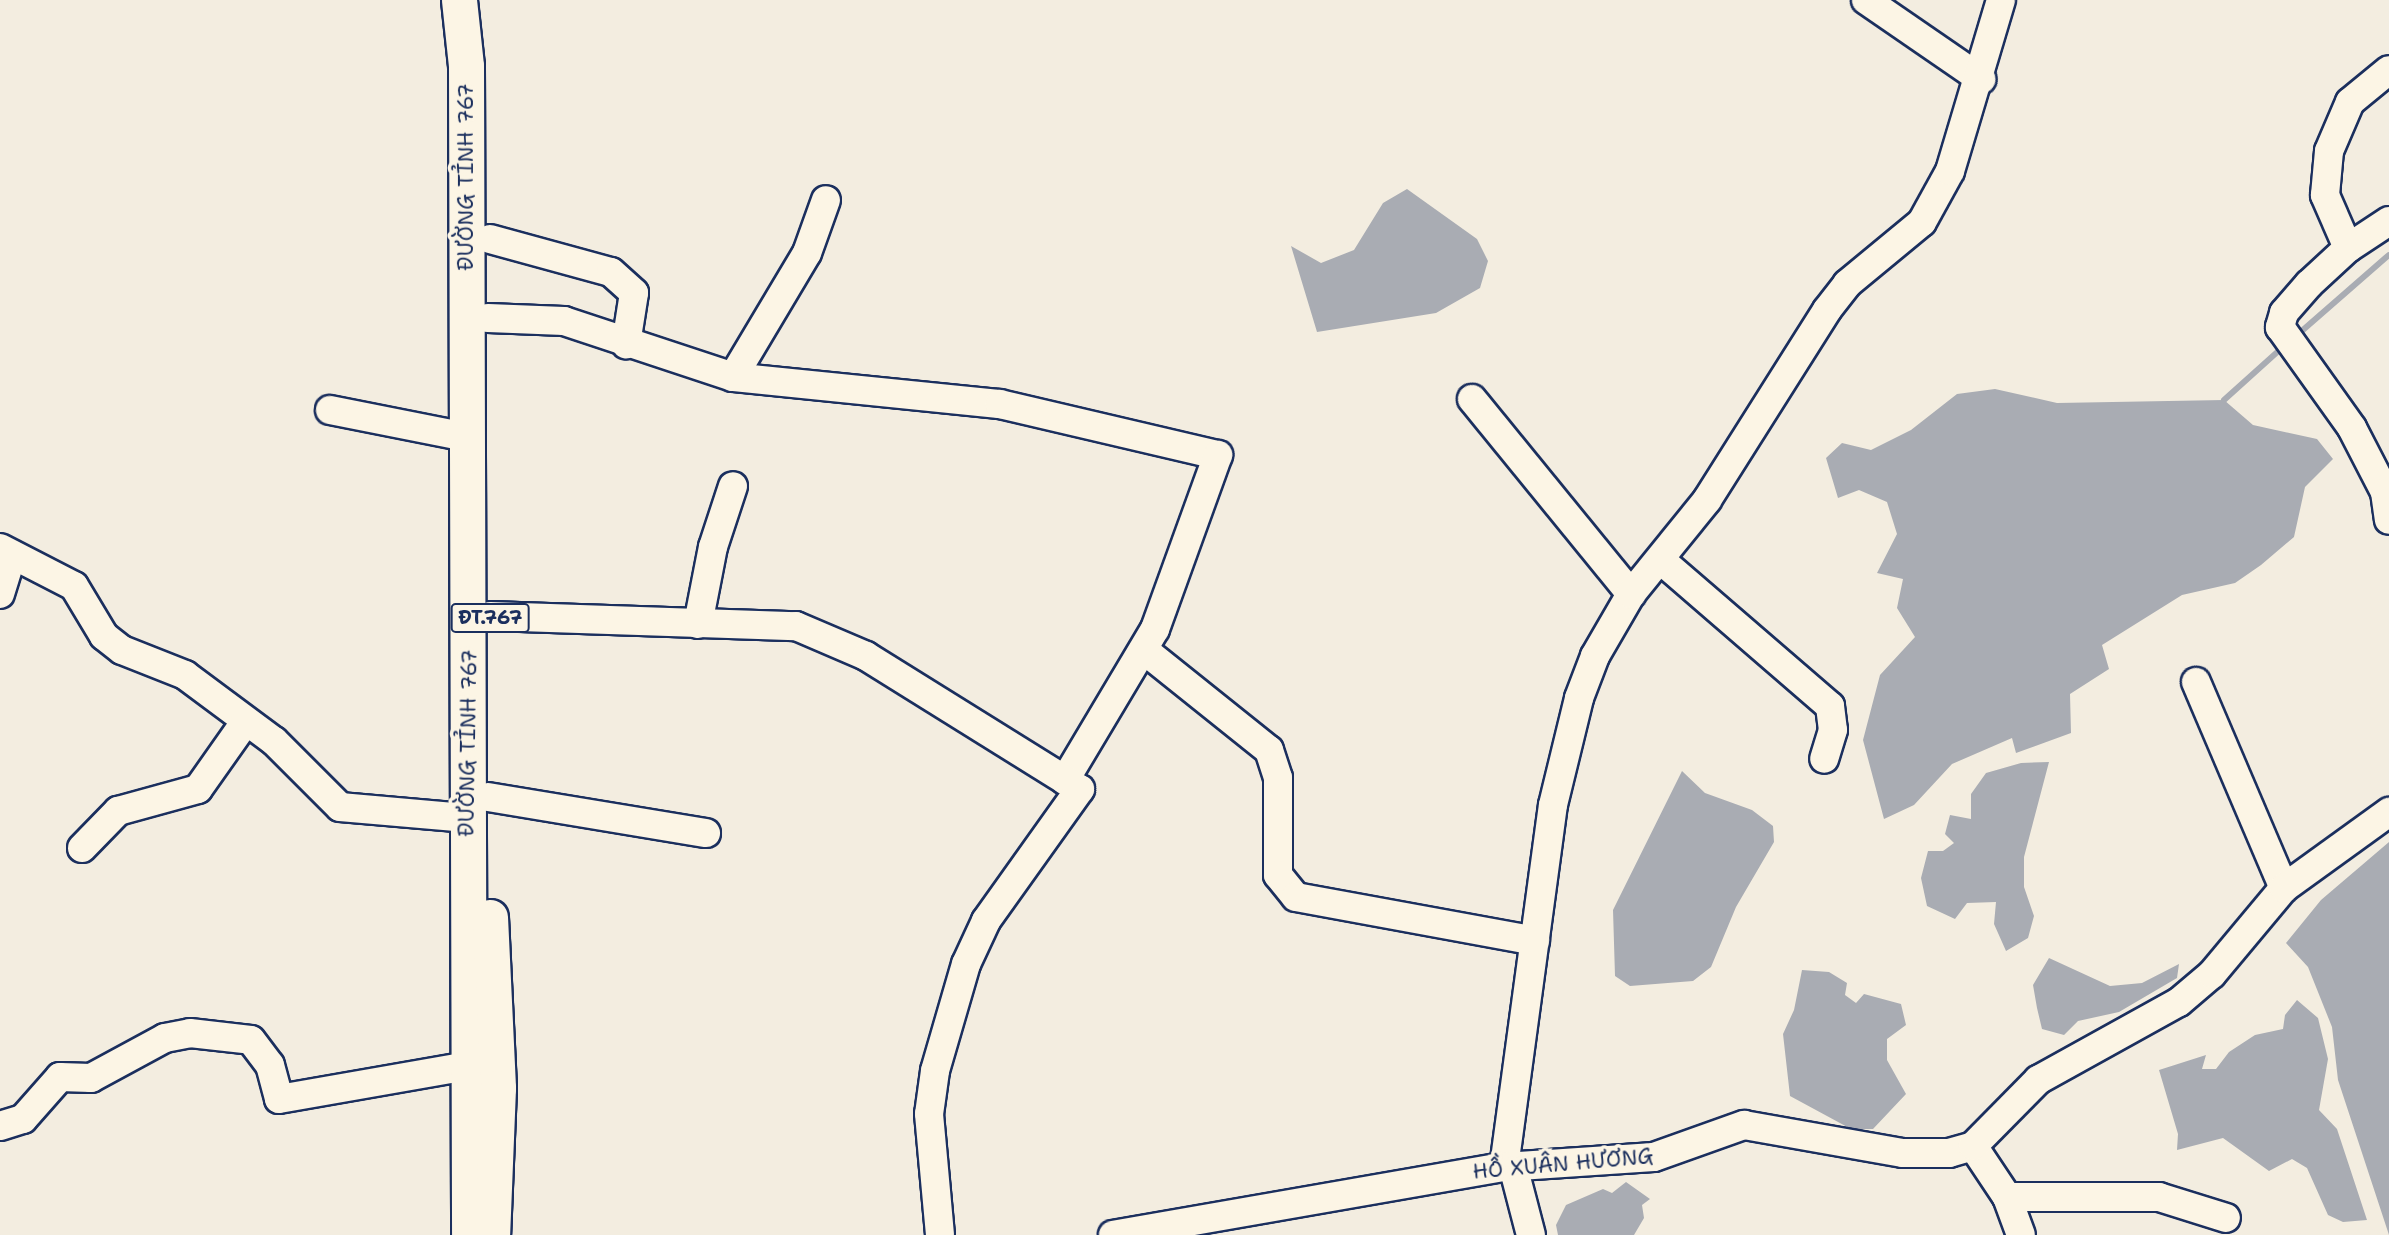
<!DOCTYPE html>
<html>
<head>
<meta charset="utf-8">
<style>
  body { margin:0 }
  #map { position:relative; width:2389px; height:1235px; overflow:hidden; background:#f3ede0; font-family:"Shantell Sans",sans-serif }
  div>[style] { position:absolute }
  .water>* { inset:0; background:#a9acb3 }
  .stream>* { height:6px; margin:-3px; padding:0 3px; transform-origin:3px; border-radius:3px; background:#a9acb3 }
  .roads { filter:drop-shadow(2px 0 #1b2f5e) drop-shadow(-2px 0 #1b2f5e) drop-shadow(0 2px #1b2f5e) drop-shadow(0 -2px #1b2f5e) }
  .minor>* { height:28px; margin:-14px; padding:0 14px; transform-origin:14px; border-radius:14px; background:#fcf5e5 }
  .major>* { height:35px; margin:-17.5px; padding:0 17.5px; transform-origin:17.5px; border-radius:17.5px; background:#fcf5e5 }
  span { translate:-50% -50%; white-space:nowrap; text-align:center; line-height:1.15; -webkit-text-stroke:7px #fcf5e5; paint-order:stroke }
  .shield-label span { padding:2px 5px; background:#fcf5e5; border:2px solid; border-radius:5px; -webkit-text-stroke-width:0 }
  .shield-label { font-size:19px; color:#1b2f5e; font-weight:700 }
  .street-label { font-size:21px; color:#1b2f5e }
</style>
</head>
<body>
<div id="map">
  <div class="water">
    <div style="clip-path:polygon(1407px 189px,1477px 239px,1488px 261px,1480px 288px,1436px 313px,1317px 332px,1291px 246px,1321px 263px,1354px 250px,1383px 203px)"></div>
    <div style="clip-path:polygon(1995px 389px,2057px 403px,2224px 400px,2253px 425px,2317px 439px,2333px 459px,2305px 487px,2294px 537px,2261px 565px,2235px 583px,2182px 595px,2102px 645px,2109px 669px,2070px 694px,2071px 733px,2016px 753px,2012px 738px,1952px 764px,1914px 805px,1884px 819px,1863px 740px,1880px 675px,1915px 637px,1897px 608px,1903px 579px,1877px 573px,1897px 534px,1887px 502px,1859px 490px,1838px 498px,1826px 458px,1842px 443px,1871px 450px,1911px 430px,1957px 394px)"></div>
    <div style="clip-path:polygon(2049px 762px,2024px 857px,2024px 887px,2034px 916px,2028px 938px,2006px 951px,1994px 924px,1996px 902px,1967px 903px,1955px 919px,1927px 906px,1921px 878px,1928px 851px,1943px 851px,1954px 843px,1945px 834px,1950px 815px,1971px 819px,1971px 794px,1986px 773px,2021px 763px)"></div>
    <div style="clip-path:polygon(1682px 771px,1705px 793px,1752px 810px,1773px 826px,1774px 842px,1736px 907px,1711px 967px,1693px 981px,1630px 986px,1615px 976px,1613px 910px)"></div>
    <div style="clip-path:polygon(2389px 842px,2389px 1235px,2338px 1080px,2332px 1027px,2308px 967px,2286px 943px,2321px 900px)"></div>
    <div style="clip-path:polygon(2049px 958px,2110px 986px,2142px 983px,2179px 964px,2177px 978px,2119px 1012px,2078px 1021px,2064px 1035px,2042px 1029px,2037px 1008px,2033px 985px)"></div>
    <div style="clip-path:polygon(1802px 970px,1829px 972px,1847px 983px,1845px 995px,1856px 1003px,1864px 994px,1901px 1004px,1906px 1025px,1887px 1039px,1887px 1060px,1906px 1094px,1873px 1129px,1851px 1129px,1790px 1096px,1783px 1034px,1794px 1010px)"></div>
    <div style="clip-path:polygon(2297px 1000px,2318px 1018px,2328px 1059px,2319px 1110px,2337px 1129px,2367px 1220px,2343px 1222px,2328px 1215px,2307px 1168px,2292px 1159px,2269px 1171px,2223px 1138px,2177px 1150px,2178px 1134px,2159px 1070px,2206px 1055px,2202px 1069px,2216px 1069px,2229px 1052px,2255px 1035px,2283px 1029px,2285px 1015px)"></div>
    <div style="clip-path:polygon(1626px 1182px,1650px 1199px,1642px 1205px,1644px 1218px,1634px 1235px,1558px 1235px,1556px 1225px,1566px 1205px,1603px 1189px,1612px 1193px)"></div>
  </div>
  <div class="stream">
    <div style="left:2296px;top:336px;width:123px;rotate:-41.1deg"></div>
    <div style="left:2224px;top:400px;width:82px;rotate:-42deg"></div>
  </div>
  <div class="roads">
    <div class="minor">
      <div style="left:1866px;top:0;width:140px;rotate:34.5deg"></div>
      <div style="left:2389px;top:221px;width:49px;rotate:146.6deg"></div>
      <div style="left:2348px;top:248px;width:53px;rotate:137.3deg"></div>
      <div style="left:2309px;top:284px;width:38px;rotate:131deg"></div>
      <div style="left:2284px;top:313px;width:15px;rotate:106deg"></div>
      <div style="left:2280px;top:327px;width:124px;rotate:54.5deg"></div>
      <div style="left:2352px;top:428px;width:72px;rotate:62.7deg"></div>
      <div style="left:2385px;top:492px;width:28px;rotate:82deg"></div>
      <div style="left:490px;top:239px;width:125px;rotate:15.3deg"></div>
      <div style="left:611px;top:272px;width:31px;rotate:42deg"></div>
      <div style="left:634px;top:293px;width:52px;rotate:98.9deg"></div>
      <div style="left:2348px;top:248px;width:58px;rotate:-113.5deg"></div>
      <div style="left:2325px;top:195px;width:44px;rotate:-84.8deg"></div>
      <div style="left:2329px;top:151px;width:53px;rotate:-66.8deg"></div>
      <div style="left:2350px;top:102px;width:50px;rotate:-39.4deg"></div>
      <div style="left:488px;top:318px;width:76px;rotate:2.3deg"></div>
      <div style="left:564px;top:321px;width:178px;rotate:18.3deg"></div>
      <div style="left:733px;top:377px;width:268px;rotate:5.8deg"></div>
      <div style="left:1000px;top:404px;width:224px;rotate:13.2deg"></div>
      <div style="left:1218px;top:455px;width:185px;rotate:109.9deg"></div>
      <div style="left:1155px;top:629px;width:176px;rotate:120.8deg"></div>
      <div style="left:733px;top:377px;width:144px;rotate:-59.2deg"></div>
      <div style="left:807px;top:253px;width:56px;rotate:-70.3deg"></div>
      <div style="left:1472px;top:399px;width:252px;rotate:50.8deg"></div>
      <div style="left:330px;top:410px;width:139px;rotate:11.2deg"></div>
      <div style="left:0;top:548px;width:83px;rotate:27.2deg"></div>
      <div style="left:74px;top:586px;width:58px;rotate:59deg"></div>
      <div style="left:104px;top:636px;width:23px;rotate:38deg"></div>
      <div style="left:122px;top:650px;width:68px;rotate:21.6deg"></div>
      <div style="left:185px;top:675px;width:111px;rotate:36.6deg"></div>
      <div style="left:274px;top:741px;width:93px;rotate:45deg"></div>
      <div style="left:340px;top:807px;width:125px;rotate:5deg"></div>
      <div style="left:1662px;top:561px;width:222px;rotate:40.8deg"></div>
      <div style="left:1830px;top:706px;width:24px;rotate:83deg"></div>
      <div style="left:1833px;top:730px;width:30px;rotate:107deg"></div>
      <div style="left:0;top:594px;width:41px;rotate:-72.9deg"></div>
      <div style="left:490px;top:616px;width:306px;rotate:1.9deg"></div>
      <div style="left:796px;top:626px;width:76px;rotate:23.2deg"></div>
      <div style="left:866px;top:656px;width:252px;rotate:31.9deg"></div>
      <div style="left:1080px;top:789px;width:162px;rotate:125.5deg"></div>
      <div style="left:986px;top:921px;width:47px;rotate:114.9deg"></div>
      <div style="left:966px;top:964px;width:111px;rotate:106.2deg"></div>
      <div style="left:935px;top:1071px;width:43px;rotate:97.9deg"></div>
      <div style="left:929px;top:1114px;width:121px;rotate:84.8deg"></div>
      <div style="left:698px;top:624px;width:78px;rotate:-79deg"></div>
      <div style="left:713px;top:547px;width:64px;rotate:-71.8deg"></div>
      <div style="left:1144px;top:650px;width:160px;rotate:38.7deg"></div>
      <div style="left:1269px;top:750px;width:29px;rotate:72deg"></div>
      <div style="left:1278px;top:778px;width:97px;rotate:90deg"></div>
      <div style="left:1278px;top:875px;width:28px;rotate:51deg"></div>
      <div style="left:1296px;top:897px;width:243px;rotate:10.4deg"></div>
      <div style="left:2196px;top:682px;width:224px;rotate:66.9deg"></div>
      <div style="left:488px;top:797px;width:221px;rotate:9.4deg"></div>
      <div style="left:82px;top:848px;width:52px;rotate:-45.8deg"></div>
      <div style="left:118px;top:811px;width:83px;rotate:-15.4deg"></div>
      <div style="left:198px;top:789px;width:83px;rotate:-54.8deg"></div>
      <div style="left:0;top:1126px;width:24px;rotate:-17deg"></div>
      <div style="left:23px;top:1119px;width:56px;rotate:-48.6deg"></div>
      <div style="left:60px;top:1077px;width:31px;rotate:2deg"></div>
      <div style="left:91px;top:1078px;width:84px;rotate:-28.4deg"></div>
      <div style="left:165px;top:1038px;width:25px;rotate:-11deg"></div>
      <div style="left:190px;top:1033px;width:61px;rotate:6.5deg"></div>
      <div style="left:251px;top:1040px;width:31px;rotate:53deg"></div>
      <div style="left:270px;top:1065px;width:35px;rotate:75deg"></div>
      <div style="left:279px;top:1099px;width:193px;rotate:-9.9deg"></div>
      <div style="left:1973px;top:1146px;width:61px;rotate:56.3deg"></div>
      <div style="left:2007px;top:1197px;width:40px;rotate:69.8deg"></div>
      <div style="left:1513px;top:1166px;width:71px;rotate:75.4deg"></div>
      <div style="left:1504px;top:1167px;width:365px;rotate:-82.3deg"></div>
      <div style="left:1553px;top:805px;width:110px;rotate:-76.3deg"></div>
      <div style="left:1579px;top:698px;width:45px;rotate:-69.1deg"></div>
      <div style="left:1595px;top:656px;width:72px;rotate:-59.9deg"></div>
      <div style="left:1631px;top:594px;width:121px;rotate:-51deg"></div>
      <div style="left:1707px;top:500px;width:225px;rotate:-57.7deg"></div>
      <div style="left:1827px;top:310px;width:33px;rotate:-52deg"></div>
      <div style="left:1847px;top:284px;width:97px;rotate:-39.6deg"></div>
      <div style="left:1922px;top:222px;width:58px;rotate:-61.2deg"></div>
      <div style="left:1950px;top:171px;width:178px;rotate:-73.4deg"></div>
      <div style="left:2007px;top:1197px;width:152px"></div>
      <div style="left:2159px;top:1197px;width:70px;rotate:17.4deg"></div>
      <div style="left:1113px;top:1235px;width:397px;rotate:-9.9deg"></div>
      <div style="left:1504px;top:1167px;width:150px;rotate:-3.8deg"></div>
      <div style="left:1654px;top:1157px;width:96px;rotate:-19.6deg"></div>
      <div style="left:1744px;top:1125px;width:161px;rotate:10deg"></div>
      <div style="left:1903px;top:1153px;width:46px"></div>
      <div style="left:1949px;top:1153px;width:25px;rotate:-16deg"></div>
      <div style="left:1973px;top:1146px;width:93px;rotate:-45.4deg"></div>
      <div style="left:2038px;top:1080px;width:161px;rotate:-29deg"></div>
      <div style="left:2179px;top:1002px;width:43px;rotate:-40.3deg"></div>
      <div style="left:2212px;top:974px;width:112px;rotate:-50.1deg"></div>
      <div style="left:2284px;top:888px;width:130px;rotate:-35.9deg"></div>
    </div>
    <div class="major">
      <div style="left:459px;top:0;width:66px;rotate:83.9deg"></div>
      <div style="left:466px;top:66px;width:1169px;rotate:89.85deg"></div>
      <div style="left:490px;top:917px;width:171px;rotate:87.3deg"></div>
      <div style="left:498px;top:1088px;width:147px;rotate:92.3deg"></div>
    </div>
  </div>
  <div class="shield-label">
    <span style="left:490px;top:618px">ĐT.767</span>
  </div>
  <div class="street-label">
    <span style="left:466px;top:177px;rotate:-90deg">ĐƯỜNG TỈNH 767</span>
    <span style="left:468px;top:743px;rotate:-89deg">ĐƯỜNG TỈNH 767</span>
    <span style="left:1563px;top:1164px;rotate:-5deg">HỒ XUÂN HƯƠNG</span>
  </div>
</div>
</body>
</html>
